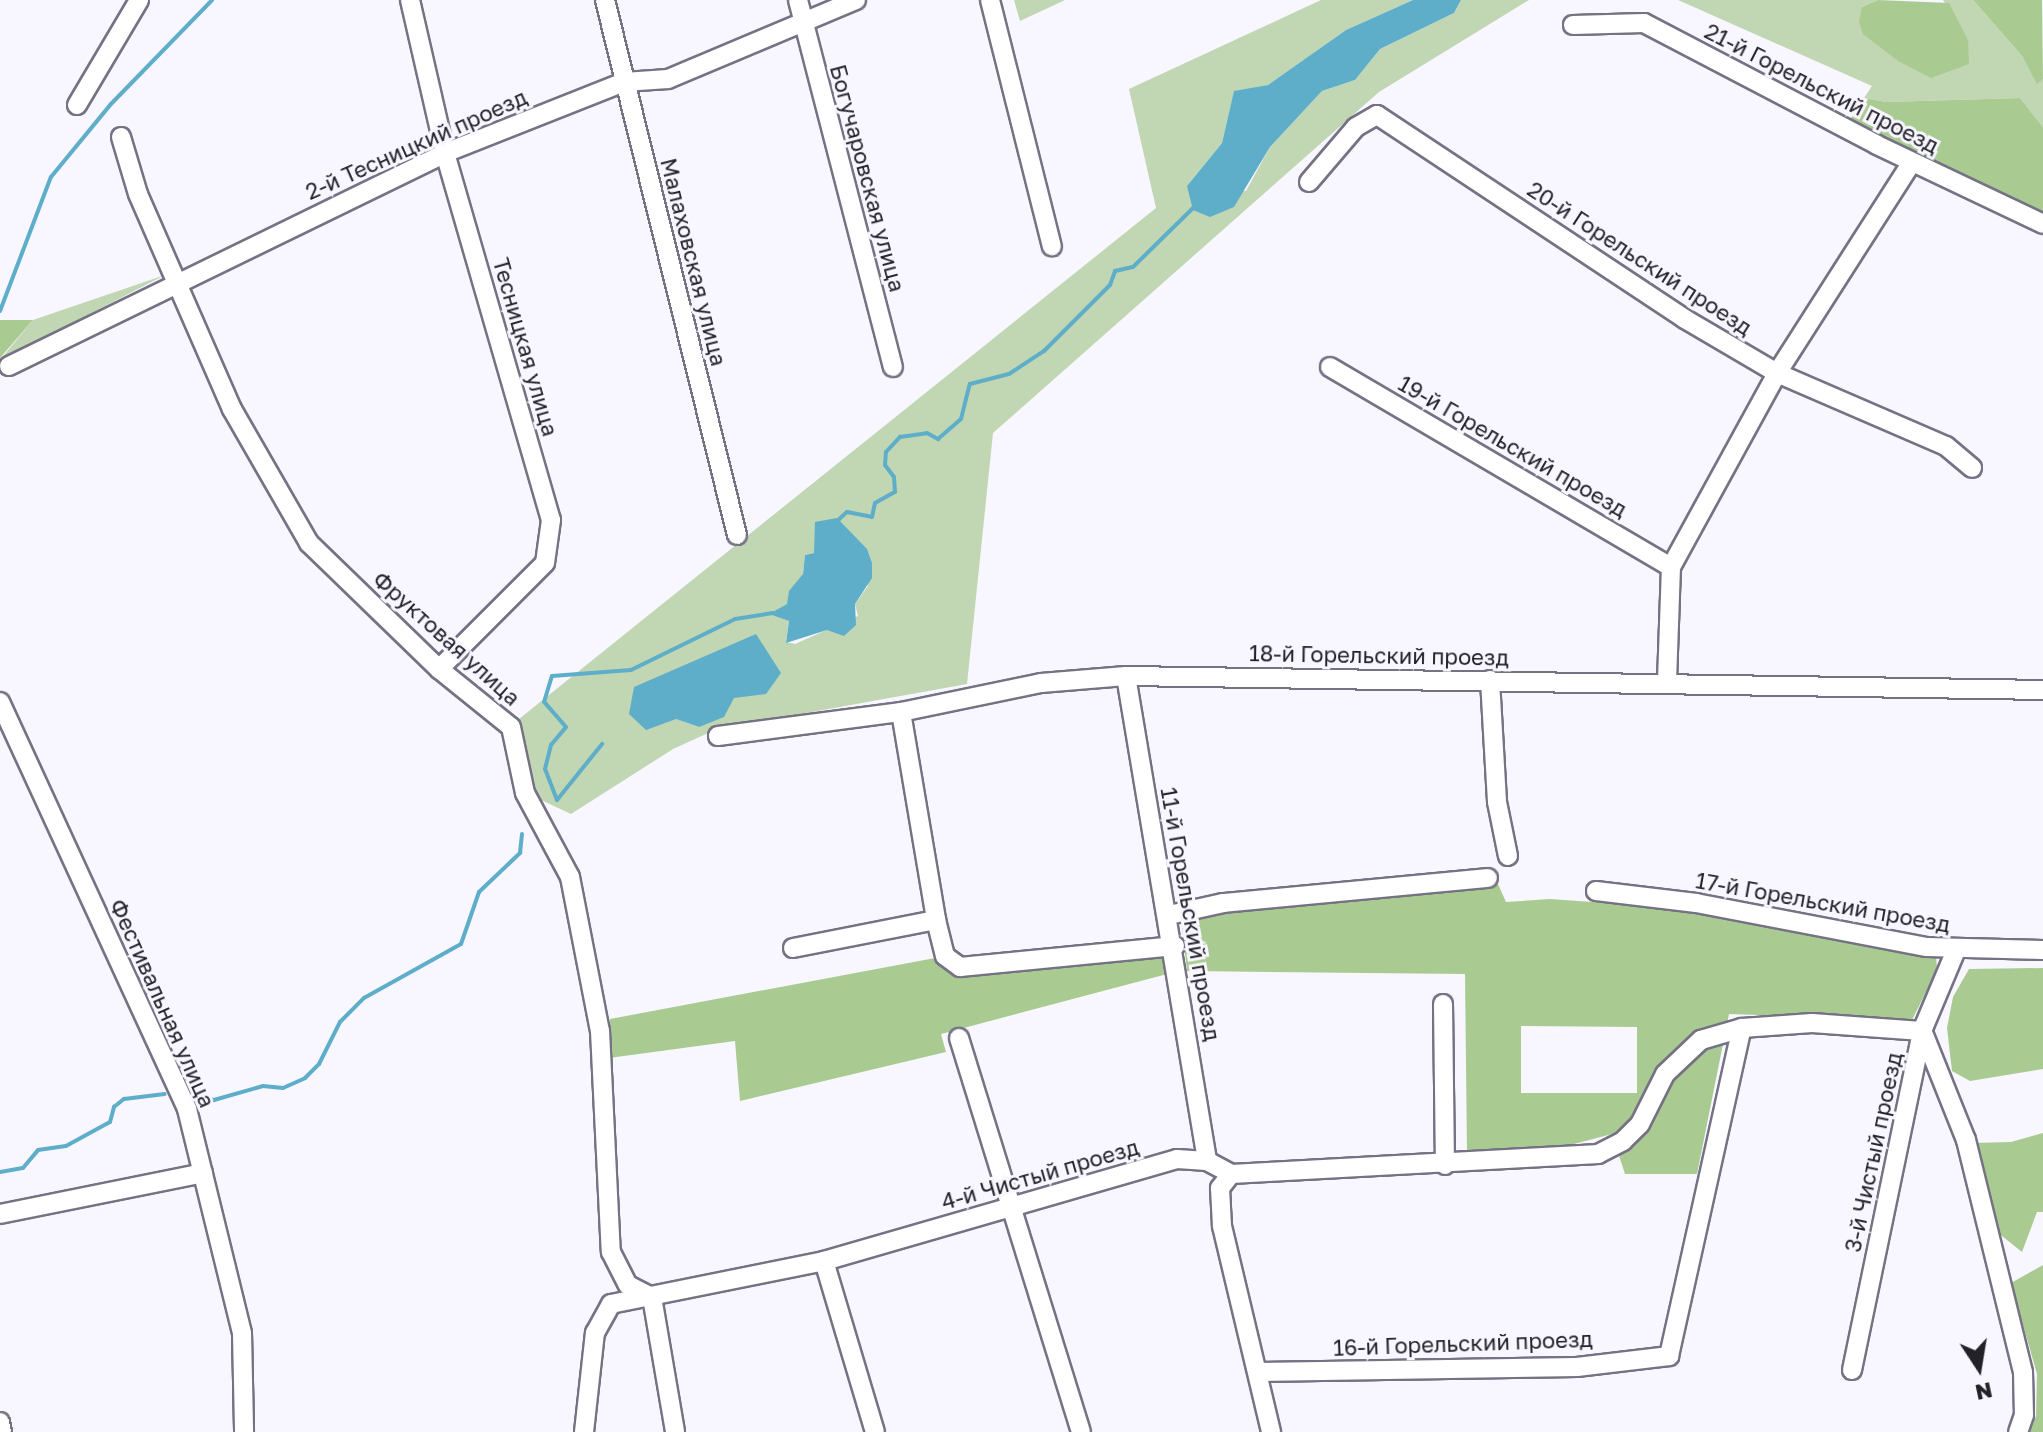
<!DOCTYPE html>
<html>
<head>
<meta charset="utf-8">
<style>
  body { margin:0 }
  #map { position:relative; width:2043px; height:1432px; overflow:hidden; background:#f8f6ff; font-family:"Golos Text",sans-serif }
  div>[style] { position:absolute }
  .green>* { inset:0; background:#c1d6b2 }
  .forest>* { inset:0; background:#a9cb91 }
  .water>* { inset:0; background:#5eaec9 }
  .stream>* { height:4px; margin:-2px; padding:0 2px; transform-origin:2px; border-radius:2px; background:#5eaec9 }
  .roads { filter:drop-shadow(2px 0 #757284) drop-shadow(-2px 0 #757284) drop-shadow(0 2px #757284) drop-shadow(0 -2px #757284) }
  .minor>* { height:18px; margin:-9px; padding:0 9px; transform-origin:9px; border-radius:9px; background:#fff }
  span { translate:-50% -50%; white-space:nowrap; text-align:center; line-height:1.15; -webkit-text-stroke:6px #f8f6ff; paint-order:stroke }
  .street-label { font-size:22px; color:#232229 }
  .north { position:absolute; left:1939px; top:1328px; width:80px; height:80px; -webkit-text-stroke:6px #f8f6ff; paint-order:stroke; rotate:168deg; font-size:22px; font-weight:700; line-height:32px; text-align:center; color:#232229 }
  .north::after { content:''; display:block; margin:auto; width:28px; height:36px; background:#232229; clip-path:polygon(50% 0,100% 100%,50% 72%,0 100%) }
</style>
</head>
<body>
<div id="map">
  <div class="green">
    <div style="clip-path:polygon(1014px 0,1065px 0,1020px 21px)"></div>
    <div style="clip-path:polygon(evenodd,1321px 0,1413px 0,1346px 30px,1268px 85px,1234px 92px,1222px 143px,1187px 186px,1246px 191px,1270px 147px,1322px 91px,1355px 80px,1380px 49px,1454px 13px,1461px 0,1529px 0,1379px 92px,993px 433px,967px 684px,717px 729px,673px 749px,571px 814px,541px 800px,531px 785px,519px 719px,1156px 208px,1129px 89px,1321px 0,837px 519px,860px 543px,868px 586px,855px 604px,858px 616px,795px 644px,786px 642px,789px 621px,770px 614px,787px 604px,803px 574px,805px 555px,814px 553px,837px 519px,1321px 0,781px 673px,734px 698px,699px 727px,676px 719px,781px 673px)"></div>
    <div style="clip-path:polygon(1678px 0,1878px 0,1862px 7px,1871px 37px,1898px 61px,1968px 40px,1943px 0,1973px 0,2022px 56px,2037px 83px,2043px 79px,2043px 127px,2020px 98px,1886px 102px,1864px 98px,1872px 86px)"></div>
    <div style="clip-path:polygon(165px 275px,0 360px,33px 320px)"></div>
  </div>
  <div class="forest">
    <div style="clip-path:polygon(1878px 0,1949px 3px,1968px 40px,1969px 64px,1931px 78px,1898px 61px,1863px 34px,1859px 22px,1862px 7px)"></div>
    <div style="clip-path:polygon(1973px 0,2042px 0,2043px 79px,2037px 84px,2022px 56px)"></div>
    <div style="clip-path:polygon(1864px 98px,1886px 102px,2020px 98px,2043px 127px,2043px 215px,1848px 123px)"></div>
    <div style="clip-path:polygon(0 320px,33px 320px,0 358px)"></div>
    <div style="clip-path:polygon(evenodd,1498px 884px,1506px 902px,1550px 899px,1691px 909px,1936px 954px,1937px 970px,1912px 1020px,1729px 1014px,1697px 1174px,1625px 1174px,1612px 1134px,1555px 1149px,1467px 1153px,1465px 974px,1187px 971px,1182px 926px,1223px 909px,1498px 884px,1521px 1026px,1637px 1027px,1637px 1093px,1521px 1093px,1521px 1026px)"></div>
    <div style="clip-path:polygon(1168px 953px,1171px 973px,941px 1034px,946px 1052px,740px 1101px,735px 1041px,609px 1058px,610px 1019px,935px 958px,957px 976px,1083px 958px)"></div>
    <div style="clip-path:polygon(2043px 968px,2043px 1069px,1970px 1081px,1952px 1071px,1947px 1028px,1953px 997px,1969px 969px)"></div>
    <div style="clip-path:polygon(2043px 1133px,2043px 1212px,2037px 1212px,2022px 1252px,1997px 1232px,1974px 1143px,2011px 1142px)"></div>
    <div style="clip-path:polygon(2043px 1265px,2043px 1432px,2030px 1432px,2036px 1416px,2037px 1374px,2011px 1283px)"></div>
  </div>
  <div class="water">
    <div style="clip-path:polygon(1413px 0,1461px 0,1454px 13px,1380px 49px,1355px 80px,1322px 91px,1270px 147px,1234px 207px,1210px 217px,1193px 210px,1187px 186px,1222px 143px,1234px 91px,1268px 85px,1346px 30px)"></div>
    <div style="clip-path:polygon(837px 518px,867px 549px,872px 563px,872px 578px,855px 604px,856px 625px,844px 636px,827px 630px,786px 643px,789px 621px,769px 614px,787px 604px,789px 591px,803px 574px,805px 555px,814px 553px,815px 522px)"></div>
    <div style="clip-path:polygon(756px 634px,781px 673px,766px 694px,734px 698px,724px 717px,699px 727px,676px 719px,646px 730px,629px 714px,634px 687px)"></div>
  </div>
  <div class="stream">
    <div style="left:0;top:311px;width:143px;rotate:-69.2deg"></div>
    <div style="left:51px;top:177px;width:94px;rotate:-50.6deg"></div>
    <div style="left:111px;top:104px;width:145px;rotate:-45.8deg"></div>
    <div style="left:835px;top:523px;width:16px;rotate:-43deg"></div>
    <div style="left:847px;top:512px;width:25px;rotate:11deg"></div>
    <div style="left:872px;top:517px;width:14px;rotate:-78deg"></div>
    <div style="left:875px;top:503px;width:23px;rotate:-29deg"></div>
    <div style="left:895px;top:492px;width:15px;rotate:-94deg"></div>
    <div style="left:894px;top:477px;width:15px;rotate:-127deg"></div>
    <div style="left:885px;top:465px;width:13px;rotate:-86deg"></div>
    <div style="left:886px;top:452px;width:21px;rotate:-47deg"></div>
    <div style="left:900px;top:437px;width:27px;rotate:-8deg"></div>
    <div style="left:927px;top:433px;width:13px;rotate:29deg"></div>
    <div style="left:938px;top:439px;width:30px;rotate:-41deg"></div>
    <div style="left:961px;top:419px;width:36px;rotate:-76deg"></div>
    <div style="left:970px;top:384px;width:40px;rotate:-14.4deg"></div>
    <div style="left:1009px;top:374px;width:42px;rotate:-33.3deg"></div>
    <div style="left:1044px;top:351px;width:93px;rotate:-45deg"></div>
    <div style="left:1110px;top:285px;width:15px;rotate:-70deg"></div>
    <div style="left:1115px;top:271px;width:18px;rotate:-13deg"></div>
    <div style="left:1133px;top:267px;width:86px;rotate:-44.5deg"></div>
    <div style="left:557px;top:800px;width:33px;rotate:-111deg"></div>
    <div style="left:545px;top:769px;width:25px;rotate:-76deg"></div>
    <div style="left:551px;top:745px;width:23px;rotate:-50deg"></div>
    <div style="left:566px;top:727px;width:33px;rotate:-131deg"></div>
    <div style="left:544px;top:702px;width:27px;rotate:-73deg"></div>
    <div style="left:552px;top:676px;width:79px;rotate:-4.3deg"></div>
    <div style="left:631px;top:670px;width:116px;rotate:-26.1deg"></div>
    <div style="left:735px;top:619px;width:38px;rotate:-9deg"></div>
    <div style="left:557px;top:800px;width:72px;rotate:-51.2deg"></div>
    <div style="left:189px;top:1090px;width:27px;rotate:22deg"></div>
    <div style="left:214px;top:1100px;width:51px;rotate:-15.9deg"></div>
    <div style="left:263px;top:1086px;width:20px;rotate:6deg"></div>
    <div style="left:283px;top:1088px;width:24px;rotate:-24deg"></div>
    <div style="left:305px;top:1078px;width:20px;rotate:-45deg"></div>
    <div style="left:319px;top:1064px;width:47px;rotate:-63.4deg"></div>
    <div style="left:340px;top:1022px;width:34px;rotate:-45deg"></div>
    <div style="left:364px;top:998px;width:111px;rotate:-29.1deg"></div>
    <div style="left:461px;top:944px;width:55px;rotate:-70.9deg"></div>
    <div style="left:479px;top:892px;width:57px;rotate:-43.6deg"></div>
    <div style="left:520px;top:853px;width:19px;rotate:-84deg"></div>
    <div style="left:0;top:1172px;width:23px;rotate:-10deg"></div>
    <div style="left:23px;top:1168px;width:23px;rotate:-50deg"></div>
    <div style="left:38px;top:1150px;width:28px;rotate:-8deg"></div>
    <div style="left:66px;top:1146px;width:50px;rotate:-28.6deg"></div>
    <div style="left:110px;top:1122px;width:16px;rotate:-75deg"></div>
    <div style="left:114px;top:1107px;width:13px;rotate:-39deg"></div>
    <div style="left:124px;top:1099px;width:41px;rotate:-7deg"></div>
  </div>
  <div class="roads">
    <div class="minor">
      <div style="left:410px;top:0;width:157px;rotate:77.1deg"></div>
      <div style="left:445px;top:153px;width:382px;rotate:73.9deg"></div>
      <div style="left:551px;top:520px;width:43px;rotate:97.9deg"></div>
      <div style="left:545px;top:563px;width:150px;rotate:135deg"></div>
      <div style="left:605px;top:0;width:551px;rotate:76.14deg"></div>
      <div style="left:798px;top:0;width:379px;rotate:75.5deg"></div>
      <div style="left:990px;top:0;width:254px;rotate:75.9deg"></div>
      <div style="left:1573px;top:25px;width:71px;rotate:-1.6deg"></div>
      <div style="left:1644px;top:23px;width:263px;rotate:27.6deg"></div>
      <div style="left:1877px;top:145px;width:184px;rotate:25.4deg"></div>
      <div style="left:77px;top:105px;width:122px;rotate:-59.4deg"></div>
      <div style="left:121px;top:137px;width:59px;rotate:73.4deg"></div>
      <div style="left:138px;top:194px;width:235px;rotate:66.4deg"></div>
      <div style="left:232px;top:409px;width:155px;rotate:60.1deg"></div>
      <div style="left:309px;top:543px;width:181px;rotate:44.1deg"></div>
      <div style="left:439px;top:669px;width:92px;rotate:38.9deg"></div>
      <div style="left:511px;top:727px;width:67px;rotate:78deg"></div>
      <div style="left:525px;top:793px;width:95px;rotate:61.8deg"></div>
      <div style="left:570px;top:877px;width:157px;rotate:79deg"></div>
      <div style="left:600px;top:1031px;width:221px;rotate:87.2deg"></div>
      <div style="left:611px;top:1252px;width:37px;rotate:63deg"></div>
      <div style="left:628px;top:1285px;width:27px;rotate:27deg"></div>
      <div style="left:1309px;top:182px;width:72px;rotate:-49.5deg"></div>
      <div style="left:1356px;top:127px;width:24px;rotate:-30deg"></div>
      <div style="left:1377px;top:115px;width:369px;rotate:33.5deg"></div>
      <div style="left:1685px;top:319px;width:107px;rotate:30.4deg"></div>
      <div style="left:1777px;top:373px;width:184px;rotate:23.4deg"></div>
      <div style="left:1946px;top:446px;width:34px;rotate:40deg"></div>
      <div style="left:9px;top:366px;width:485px;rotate:-26deg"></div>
      <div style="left:445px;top:153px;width:193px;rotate:-21.6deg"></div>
      <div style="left:624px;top:82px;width:44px;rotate:-3.9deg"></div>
      <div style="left:668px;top:79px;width:204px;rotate:-22.8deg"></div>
      <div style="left:1330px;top:367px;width:395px;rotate:30.4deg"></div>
      <div style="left:1126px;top:676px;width:492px;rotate:80.5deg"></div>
      <div style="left:1490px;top:680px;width:122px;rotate:86.7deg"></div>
      <div style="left:1497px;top:802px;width:55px;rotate:78.5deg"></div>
      <div style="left:1667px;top:681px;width:114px;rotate:-88deg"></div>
      <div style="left:1671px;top:567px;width:221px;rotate:-61.3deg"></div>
      <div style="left:1777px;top:373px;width:250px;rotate:-57.4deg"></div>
      <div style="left:0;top:702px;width:448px;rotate:65.3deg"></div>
      <div style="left:187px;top:1109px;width:231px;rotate:76.2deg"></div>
      <div style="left:242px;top:1333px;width:99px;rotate:88.8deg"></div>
      <div style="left:901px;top:712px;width:211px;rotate:80.4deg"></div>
      <div style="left:718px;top:736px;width:185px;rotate:-7.5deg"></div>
      <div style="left:901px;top:712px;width:143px;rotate:-11.7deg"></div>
      <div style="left:1041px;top:683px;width:85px;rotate:-4.7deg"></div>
      <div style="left:1126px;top:676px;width:917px;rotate:0.87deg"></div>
      <div style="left:1596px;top:891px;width:101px;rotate:6.8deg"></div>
      <div style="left:1696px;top:903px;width:235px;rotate:10.8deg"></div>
      <div style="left:1927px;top:947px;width:116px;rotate:1.5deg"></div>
      <div style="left:1169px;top:915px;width:55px;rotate:-12.5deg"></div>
      <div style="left:1223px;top:903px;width:266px;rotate:-5.4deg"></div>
      <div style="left:793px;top:948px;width:146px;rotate:-11.1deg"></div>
      <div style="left:936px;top:920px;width:37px;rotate:76deg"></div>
      <div style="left:945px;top:956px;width:19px;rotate:36deg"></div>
      <div style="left:960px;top:967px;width:216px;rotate:-5.6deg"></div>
      <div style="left:1443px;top:1004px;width:161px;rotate:89.3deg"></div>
      <div style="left:1924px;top:1035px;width:113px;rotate:68.2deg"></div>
      <div style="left:1966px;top:1140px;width:239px;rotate:76.2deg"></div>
      <div style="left:2023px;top:1372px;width:43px;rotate:88.7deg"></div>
      <div style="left:2024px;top:1415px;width:18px;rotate:109deg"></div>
      <div style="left:959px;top:1038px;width:412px;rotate:72.8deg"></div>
      <div style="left:1231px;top:1174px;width:18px;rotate:128deg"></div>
      <div style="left:1220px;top:1188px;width:38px;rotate:87deg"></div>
      <div style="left:1222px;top:1226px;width:212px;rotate:76.6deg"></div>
      <div style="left:0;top:1214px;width:207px;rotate:-11.4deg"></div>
      <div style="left:824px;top:1261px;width:178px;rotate:73.4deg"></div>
      <div style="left:652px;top:1297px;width:137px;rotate:80.3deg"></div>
      <div style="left:1852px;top:1370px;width:346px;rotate:-78.3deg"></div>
      <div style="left:1922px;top:1031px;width:88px;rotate:-67.2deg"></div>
      <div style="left:1258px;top:1372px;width:319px;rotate:-0.9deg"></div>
      <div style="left:1577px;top:1367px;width:93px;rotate:-6.8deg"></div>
      <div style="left:1669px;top:1356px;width:336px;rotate:-77.5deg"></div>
      <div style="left:0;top:1422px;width:10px;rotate:79deg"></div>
      <div style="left:584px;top:1432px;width:100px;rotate:-83.7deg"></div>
      <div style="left:595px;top:1333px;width:33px;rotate:-61deg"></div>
      <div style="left:611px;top:1304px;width:217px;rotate:-11.4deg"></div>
      <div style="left:824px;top:1261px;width:367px;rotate:-16.1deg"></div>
      <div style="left:1177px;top:1159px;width:30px;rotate:4deg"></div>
      <div style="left:1207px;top:1161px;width:27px;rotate:28deg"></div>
      <div style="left:1231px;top:1174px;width:368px;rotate:-3.1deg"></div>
      <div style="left:1598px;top:1154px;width:28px;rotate:-27deg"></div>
      <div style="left:1623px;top:1141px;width:24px;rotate:-45deg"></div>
      <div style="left:1640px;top:1124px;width:56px;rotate:-63.4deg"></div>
      <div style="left:1665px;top:1074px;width:50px;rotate:-43.4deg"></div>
      <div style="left:1701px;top:1040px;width:43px;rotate:-16.3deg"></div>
      <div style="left:1742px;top:1028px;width:70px;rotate:-4.1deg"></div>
      <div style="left:1812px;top:1023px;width:110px;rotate:4.2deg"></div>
    </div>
  </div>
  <div class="street-label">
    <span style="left:1822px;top:88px;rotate:27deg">21-й Горельский проезд</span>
    <span style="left:416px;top:144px;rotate:-24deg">2-й Тесницкий проезд</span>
    <span style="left:868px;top:178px;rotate:75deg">Богучаровская улица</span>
    <span style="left:1640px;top:258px;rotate:33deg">20-й Горельский проезд</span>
    <span style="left:694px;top:262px;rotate:76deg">Малаховская улица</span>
    <span style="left:526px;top:347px;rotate:74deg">Тесницкая улица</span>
    <span style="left:1513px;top:446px;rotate:30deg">19-й Горельский проезд</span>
    <span style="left:447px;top:638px;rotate:42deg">Фруктовая улица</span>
    <span style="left:1379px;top:655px;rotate:1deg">18-й Горельский проезд</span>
    <span style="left:1823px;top:902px;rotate:10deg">17-й Горельский проезд</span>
    <span style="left:1191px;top:914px;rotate:80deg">11-й Горельский проезд</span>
    <span style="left:163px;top:1003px;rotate:66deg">Фестивальная улица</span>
    <span style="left:1873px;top:1152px;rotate:-78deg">3-й Чистый проезд</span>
    <span style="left:1040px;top:1174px;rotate:-16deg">4-й Чистый проезд</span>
    <span style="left:1463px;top:1343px;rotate:-2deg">16-й Горельский проезд</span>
  </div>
  <div class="north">N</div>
</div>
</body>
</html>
